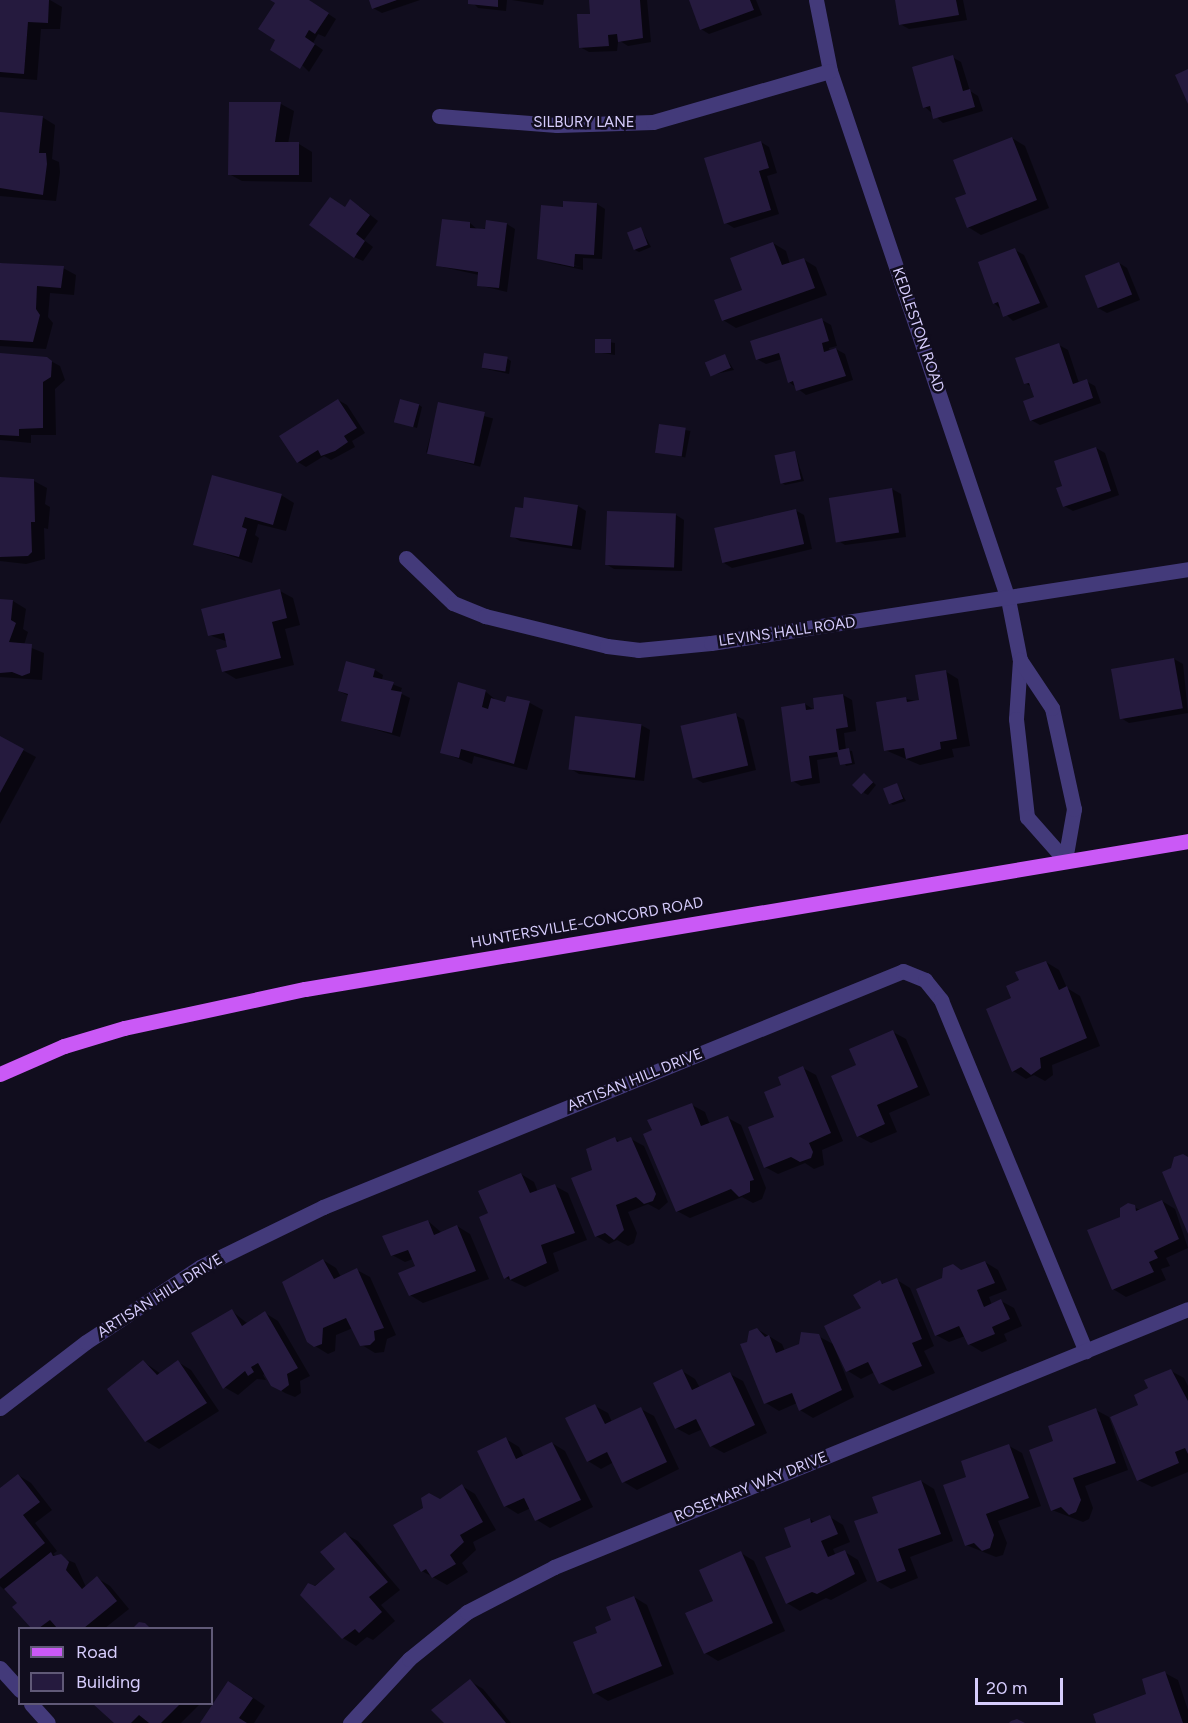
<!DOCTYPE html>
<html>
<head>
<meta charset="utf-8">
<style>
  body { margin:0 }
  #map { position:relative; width:1188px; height:1723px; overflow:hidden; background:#110d1e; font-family:Figtree,sans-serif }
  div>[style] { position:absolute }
  .shadow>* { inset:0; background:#0007; transform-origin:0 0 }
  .building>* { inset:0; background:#251a3e; transform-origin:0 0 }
  .minor>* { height:15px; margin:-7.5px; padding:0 7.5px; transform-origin:7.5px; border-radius:7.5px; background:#433a7a }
  .major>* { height:15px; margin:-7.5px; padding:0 7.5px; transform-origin:7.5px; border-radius:7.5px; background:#ca59f6 }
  span { translate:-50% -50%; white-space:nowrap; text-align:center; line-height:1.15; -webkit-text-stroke:5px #110d1e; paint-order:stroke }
  .street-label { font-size:15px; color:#d6ccfc }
  .legend { position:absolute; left:18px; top:1627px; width:195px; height:78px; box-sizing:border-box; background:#110d1e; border:2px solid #605977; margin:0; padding:8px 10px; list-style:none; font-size:18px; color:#d6ccfc }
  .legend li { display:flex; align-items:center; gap:12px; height:30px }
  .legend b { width:30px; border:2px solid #605977 }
  .scale { position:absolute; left:975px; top:1678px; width:88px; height:27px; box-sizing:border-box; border:3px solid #d6ccfc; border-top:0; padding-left:8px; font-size:18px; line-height:21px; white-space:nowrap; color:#d6ccfc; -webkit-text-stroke:4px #110d1e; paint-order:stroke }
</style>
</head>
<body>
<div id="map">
  <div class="shadow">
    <div style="clip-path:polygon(0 0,50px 0,62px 7px,60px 29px,41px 29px,37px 80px,0 77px)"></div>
    <div style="clip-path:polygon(273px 0,307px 0,336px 19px,325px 37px,318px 34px,313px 43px,323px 50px,309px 72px,277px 40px,277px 3px)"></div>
    <div style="clip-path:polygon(370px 0,420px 0,382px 13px,373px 8px)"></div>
    <div style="clip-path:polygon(470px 0,507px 0,506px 11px,478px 8px)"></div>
    <div style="clip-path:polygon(512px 0,544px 0,543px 5px)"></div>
    <div style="clip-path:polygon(590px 0,647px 0,651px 42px,628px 46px,620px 41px,619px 34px,617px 51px,589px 52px,580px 47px,592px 15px)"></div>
    <div style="clip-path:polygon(691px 0,756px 0,762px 15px,709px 34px,701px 29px)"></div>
    <div style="clip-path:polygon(896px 0,963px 0,967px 20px,909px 29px,900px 24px)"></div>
    <div style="clip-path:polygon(952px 57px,961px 62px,970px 91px,978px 96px,983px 111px,943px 123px,925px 107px)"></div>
    <div style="clip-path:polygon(230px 104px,281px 104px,294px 111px,288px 144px,299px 144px,312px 152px,312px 182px,242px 181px,229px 174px)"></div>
    <div style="clip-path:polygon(0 114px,42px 117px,55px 125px,52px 159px,59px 162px,60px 172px,56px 201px,0 196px)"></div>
    <div style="clip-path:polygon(1012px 138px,1025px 146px,1049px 208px,981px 235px,968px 227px,968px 194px)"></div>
    <div style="clip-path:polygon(761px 142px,769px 147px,777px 173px,767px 176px,779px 214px,734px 228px,726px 223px)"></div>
    <div style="clip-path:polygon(565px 203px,597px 204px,605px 209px,602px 259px,583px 258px,583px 270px,546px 262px,582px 267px,539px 258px)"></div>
    <div style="clip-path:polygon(359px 206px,378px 221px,364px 240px,373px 247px,363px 261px,354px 257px,346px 208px)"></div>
    <div style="clip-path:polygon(470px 223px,478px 230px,507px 224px,515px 229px,507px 292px,478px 285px,479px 275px,438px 266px)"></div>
    <div style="clip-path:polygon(641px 229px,651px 247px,639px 252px,635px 250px)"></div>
    <div style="clip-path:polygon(773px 243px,786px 251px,790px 264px,803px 259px,816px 267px,827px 295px,736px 328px,723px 320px)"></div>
    <div style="clip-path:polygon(1015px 250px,1024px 255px,1048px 307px,1013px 321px,994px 303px)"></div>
    <div style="clip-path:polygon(0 263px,63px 268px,76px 275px,74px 295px,50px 293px,48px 317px,53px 323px,46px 349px,0 346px)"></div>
    <div style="clip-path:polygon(1119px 263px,1127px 268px,1140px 300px,1107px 313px,1098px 308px)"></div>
    <div style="clip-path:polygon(822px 320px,831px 325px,837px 346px,829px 348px,830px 351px,836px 349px,845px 354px,853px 380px,806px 395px,789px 382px,782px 359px,766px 364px,757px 359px)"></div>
    <div style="clip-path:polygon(596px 340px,615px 343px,615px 355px,596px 352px)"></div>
    <div style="clip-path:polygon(1059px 345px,1068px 350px,1079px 383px,1086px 381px,1095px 386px,1101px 403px,1040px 425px,1031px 420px,1036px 398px,1032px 387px,1025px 383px)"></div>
    <div style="clip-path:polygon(0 355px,47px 359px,60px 366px,65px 380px,55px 389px,56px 435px,31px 435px,31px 443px,0 440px)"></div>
    <div style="clip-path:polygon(725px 356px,734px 370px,711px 375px)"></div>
    <div style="clip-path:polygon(508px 359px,511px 361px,509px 374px,482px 368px)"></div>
    <div style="clip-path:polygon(338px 400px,347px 405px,365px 433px,352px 441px,355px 447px,331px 460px,324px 456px,306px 467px,298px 462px)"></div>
    <div style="left:439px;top:404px;width:56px;height:50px;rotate:15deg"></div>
    <div style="clip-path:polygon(419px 405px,422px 407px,417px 428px,400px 423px)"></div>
    <div style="left:660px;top:425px;width:31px;height:27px;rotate:11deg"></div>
    <div style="clip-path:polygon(1096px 448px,1105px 453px,1119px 495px,1073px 511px,1064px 506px,1064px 487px)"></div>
    <div style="clip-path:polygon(795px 452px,804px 481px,785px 485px,781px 482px)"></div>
    <div style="clip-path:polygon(0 478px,34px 481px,47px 488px,45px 504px,50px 507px,48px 529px,44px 528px,45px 559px,26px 564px,0 561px)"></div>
    <div style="clip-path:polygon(892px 489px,901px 494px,906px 537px,845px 545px,837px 540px)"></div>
    <div style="clip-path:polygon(281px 495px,294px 503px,286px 531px,258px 524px,255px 535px,259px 538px,252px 563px,195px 544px)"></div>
    <div style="clip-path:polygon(578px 506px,586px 511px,581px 550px,520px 541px,512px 536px)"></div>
    <div style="clip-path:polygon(795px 510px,804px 515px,812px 549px,732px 568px,724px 563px)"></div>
    <div style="clip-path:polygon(676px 515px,684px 520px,682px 571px,614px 569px,606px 564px)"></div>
    <div style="clip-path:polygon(280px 591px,293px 598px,300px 625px,285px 629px,294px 665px,236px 679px,223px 671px,228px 642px,209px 635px)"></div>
    <div style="clip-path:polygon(0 600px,13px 601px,26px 609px,23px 629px,28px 632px,24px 645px,44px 653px,42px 680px,0 677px)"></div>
    <div style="clip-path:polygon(1174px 659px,1183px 664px,1188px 713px,1129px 723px,1121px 718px)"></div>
    <div style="clip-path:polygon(375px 670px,383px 675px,382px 680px,402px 688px,400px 693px,410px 698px,400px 737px,343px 720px,349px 696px,339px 691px)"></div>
    <div style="clip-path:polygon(945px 671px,958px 679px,970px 746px,952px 749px,954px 757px,920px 765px,885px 750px,906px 699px,921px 702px)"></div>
    <div style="clip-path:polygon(485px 691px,497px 701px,530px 703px,543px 710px,527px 770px,474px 756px,472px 764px,441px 752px)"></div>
    <div style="clip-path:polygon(843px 695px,852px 700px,856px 731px,844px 733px,846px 750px,852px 751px,855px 764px,846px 766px,841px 756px,817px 760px,820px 783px,801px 786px,793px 781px,805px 704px,816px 711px)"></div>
    <div style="clip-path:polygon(735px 715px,744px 720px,756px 770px,703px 783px,695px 778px)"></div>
    <div style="clip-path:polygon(641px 725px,650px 730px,644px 781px,579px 774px,571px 769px)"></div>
    <div style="clip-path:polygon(0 738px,36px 757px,0 824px)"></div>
    <div style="clip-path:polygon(868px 777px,876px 785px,868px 795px,864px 793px)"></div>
    <div style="clip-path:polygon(897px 785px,906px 801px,893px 805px,890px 803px)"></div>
    <div style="clip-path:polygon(1046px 962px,1059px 970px,1067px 988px,1080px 996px,1100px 1046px,1052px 1065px,1053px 1075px,1045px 1081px,1034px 1075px,1026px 1079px,1013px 1071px,988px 1010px,1013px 999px,1021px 981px)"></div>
    <div style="clip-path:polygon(893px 1032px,906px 1039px,930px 1095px,889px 1113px,897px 1132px,871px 1143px,858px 1136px,858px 1066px)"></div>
    <div style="clip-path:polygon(803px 1068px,816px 1075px,843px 1141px,822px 1150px,824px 1165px,814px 1169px,805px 1163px,778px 1174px,765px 1167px,782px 1086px)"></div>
    <div style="clip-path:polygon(692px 1105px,705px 1112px,710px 1125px,728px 1118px,741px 1125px,766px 1188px,762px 1199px,753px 1203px,742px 1197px,690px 1218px,677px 1211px)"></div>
    <div style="clip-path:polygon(615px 1139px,621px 1142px,631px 1139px,644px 1146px,668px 1202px,659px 1210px,648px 1204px,628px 1212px,637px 1233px,634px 1243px,628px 1246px,617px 1240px,609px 1244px,596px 1236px,594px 1171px)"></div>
    <div style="clip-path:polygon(521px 1174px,534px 1182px,538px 1192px,555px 1186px,568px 1193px,587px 1240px,553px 1253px,559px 1271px,525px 1287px,506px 1278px,490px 1214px)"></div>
    <div style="clip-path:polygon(1162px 1201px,1175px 1209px,1188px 1248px,1166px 1258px,1170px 1266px,1161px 1269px,1166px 1280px,1126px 1297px,1113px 1289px,1121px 1218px,1134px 1207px,1140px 1210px)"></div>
    <div style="clip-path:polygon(428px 1221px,442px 1233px,457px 1226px,470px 1234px,489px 1279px,423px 1303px,410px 1295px,417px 1267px,413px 1259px,405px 1262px,392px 1255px,384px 1237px)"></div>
    <div style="clip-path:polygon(323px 1260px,336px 1268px,341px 1277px,357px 1270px,370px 1277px,396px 1335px,387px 1339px,384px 1352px,375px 1353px,362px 1345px,353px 1328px,336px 1335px,335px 1351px,328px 1354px,315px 1346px)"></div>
    <div style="clip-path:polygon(985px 1262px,998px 1270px,1007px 1290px,989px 1297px,992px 1305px,1001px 1301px,1014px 1308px,1022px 1326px,1004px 1334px,1007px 1341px,982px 1352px,969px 1344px,965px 1336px,949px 1342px,936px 1335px,962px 1271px)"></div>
    <div style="clip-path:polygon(897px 1280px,910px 1288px,934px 1346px,924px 1351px,935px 1373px,893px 1391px,880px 1383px,875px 1372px,861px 1379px,848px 1371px,826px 1326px,863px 1309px,880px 1282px,885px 1285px)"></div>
    <div style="clip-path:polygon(232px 1311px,248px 1324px,265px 1313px,278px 1321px,310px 1376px,300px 1381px,301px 1393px,295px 1397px,285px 1393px,272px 1385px,266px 1373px,263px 1375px,266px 1380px,257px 1379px,238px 1395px,224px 1387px)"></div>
    <div style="clip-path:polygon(757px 1329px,782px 1344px,785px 1351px,818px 1336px,833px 1344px,854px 1397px,813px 1418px,800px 1410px,797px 1403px,779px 1411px,766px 1403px,748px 1343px)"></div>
    <div style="clip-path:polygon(144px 1362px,161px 1374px,178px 1362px,191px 1370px,219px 1411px,159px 1449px,146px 1441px)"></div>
    <div style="clip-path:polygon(682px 1371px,695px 1379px,700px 1388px,730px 1374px,743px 1381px,767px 1433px,724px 1453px,711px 1446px,703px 1429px,689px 1435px,676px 1428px)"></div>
    <div style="clip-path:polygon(1171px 1371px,1184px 1378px,1188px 1386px,1188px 1472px,1152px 1487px,1138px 1480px,1140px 1406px,1150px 1389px)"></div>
    <div style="clip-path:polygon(595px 1406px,608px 1413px,612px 1422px,641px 1409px,654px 1416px,679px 1469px,637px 1490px,624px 1482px,614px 1462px,601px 1469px,588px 1461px)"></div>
    <div style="clip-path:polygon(1096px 1410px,1109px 1417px,1128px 1470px,1085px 1486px,1093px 1508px,1089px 1519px,1083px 1522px,1052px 1510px,1055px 1442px)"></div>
    <div style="clip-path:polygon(506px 1439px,519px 1447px,524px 1457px,552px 1443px,565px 1451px,593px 1507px,550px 1528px,537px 1520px,531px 1508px,518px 1514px,505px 1506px)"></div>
    <div style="clip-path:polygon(1009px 1446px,1022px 1453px,1041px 1506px,998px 1521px,1007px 1543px,1003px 1555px,996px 1557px,966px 1545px,968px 1478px)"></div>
    <div style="clip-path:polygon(18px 1475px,31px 1483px,52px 1510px,35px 1523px,57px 1551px,53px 1554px,75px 1563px,86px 1587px,97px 1578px,110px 1586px,129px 1609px,105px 1628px,33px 1628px,14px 1607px,19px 1603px,0 1586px,0 1489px)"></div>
    <div style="clip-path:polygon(921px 1481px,934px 1489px,953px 1541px,910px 1557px,918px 1578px,891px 1589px,878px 1581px)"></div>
    <div style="clip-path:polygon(462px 1486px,475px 1494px,496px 1530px,473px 1542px,476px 1550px,462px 1563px,468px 1572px,447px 1585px,422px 1571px,395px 1526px)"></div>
    <div style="clip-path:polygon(830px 1517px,843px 1525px,850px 1542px,833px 1549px,836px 1556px,845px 1552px,858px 1560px,867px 1581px,831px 1600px,826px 1598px,800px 1611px,787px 1603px,793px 1547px,810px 1519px,816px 1523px)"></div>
    <div style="clip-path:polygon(345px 1534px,358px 1541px,400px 1590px,381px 1605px,395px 1621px,373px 1640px,367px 1637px,356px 1646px,343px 1638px,302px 1595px,337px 1569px)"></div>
    <div style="clip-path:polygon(741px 1553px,754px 1561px,785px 1631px,718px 1661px,705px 1653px,715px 1602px)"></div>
    <div style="clip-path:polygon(634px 1597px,647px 1605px,674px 1674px,608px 1701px,595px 1693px,599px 1633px)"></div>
    <div style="clip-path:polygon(1165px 1673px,1178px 1680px,1188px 1710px,1188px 1723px,1098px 1723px,1148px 1695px)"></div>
    <div style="clip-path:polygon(470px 1681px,483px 1689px,511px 1723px,446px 1723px)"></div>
    <div style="clip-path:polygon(242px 1690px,265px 1706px,254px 1723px,201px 1723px)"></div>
    <div style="clip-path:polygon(95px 1704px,200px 1704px,181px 1723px,116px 1723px)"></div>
  </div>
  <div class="building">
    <div style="clip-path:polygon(0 0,49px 0,48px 23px,28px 22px,24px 74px,0 72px)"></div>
    <div style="clip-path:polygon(270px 0,309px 0,329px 13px,315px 34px,309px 30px,305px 37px,315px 44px,300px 69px,270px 50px,275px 40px,258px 29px,275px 3px)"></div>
    <div style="clip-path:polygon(369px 0,397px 0,372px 9px)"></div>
    <div style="clip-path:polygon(468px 0,498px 0,498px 7px,468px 4px)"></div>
    <div style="clip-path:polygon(589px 0,640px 0,643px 38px,618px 42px,617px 34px,608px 35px,609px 46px,579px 48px,577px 14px,590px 14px)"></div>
    <div style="clip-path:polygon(689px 0,750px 0,754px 10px,700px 30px)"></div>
    <div style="clip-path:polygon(895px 0,956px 0,959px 15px,899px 25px)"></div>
    <div style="clip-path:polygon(953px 55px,963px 91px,970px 89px,975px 107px,933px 119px,930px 106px,923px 108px,912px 67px)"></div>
    <div style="clip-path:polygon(1188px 69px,1188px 104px,1175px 75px)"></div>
    <div style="clip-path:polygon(229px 102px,281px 102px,275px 142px,299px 142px,299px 175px,228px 175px)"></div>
    <div style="clip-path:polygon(0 112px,43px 116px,39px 153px,46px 153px,47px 164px,43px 195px,0 188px)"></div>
    <div style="clip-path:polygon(1012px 137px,1037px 200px,967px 228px,955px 198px,966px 194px,953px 160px)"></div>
    <div style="clip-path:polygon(761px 141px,769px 168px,759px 171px,771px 210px,724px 224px,704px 158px)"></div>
    <div style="clip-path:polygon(330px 197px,345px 207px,350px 199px,370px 215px,356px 234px,365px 241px,354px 258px,309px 225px)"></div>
    <div style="clip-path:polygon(563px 201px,597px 203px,594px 255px,575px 254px,574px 267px,537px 259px,541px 205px,563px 207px)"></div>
    <div style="clip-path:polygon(442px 219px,470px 222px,470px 228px,485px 229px,486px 220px,507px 223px,499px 288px,477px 286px,478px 272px,436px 266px)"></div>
    <div style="left:641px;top:227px;width:19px;height:15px;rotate:69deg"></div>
    <div style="clip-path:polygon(773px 242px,782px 265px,804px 258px,815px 288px,722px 321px,714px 300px,742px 290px,730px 258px)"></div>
    <div style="clip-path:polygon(1015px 248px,1040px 303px,1003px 317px,998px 302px,993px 304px,978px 262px)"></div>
    <div style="left:1119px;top:262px;width:35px;height:37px;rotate:68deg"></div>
    <div style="clip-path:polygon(0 263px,64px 266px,61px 288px,37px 286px,36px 309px,40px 315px,33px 342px,0 340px)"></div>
    <div style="clip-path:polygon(822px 318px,829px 341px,822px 343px,824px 352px,836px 348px,846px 376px,796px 391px,793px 381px,788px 383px,779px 353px,756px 360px,750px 341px)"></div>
    <div style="left:595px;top:339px;width:16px;height:14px"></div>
    <div style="clip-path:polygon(1059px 343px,1073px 384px,1087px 379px,1093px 398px,1030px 421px,1023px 401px,1034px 397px,1029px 383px,1024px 384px,1015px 358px)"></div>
    <div style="clip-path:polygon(0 353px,47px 357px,52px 361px,51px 377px,43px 382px,43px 428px,19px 429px,19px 436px,0 435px)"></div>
    <div style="left:484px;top:353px;width:24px;height:15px;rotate:9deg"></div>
    <div style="left:725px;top:354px;width:15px;height:22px;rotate:67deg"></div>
    <div style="clip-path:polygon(338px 399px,357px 428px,344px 436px,348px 442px,335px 451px,321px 456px,318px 450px,297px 463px,279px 436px)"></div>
    <div style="left:400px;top:399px;width:20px;height:24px;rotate:15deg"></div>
    <div style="left:438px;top:402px;width:48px;height:53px;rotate:12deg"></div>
    <div style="left:659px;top:424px;width:27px;height:29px;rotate:8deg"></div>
    <div style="clip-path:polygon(1096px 447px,1111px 491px,1063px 507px,1056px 488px,1062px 486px,1054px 461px)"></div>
    <div style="left:795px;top:451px;width:29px;height:21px;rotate:78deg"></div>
    <div style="clip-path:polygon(212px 475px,282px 494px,273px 525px,245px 517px,242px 527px,247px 529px,239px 557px,193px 545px)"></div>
    <div style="clip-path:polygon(0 477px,34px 479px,35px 522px,31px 522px,32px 552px,28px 556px,0 557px)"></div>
    <div style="left:892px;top:488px;width:45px;height:64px;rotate:81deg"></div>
    <div style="clip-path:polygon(524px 497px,578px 505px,572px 546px,510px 537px,515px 507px,523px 508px)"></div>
    <div style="left:796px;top:509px;width:36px;height:84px;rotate:77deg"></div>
    <div style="left:607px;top:511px;width:69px;height:54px;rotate:2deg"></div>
    <div style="clip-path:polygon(280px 589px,287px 618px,272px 622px,281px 658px,222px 672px,216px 650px,227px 647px,224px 633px,208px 636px,201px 609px)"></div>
    <div style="clip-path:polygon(0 599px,13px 600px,11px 620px,16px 623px,9px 642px,32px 644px,30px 673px,22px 676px,12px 672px,0 673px)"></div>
    <div style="left:1174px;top:658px;width:51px;height:64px;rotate:80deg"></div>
    <div style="clip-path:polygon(346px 661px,375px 669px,373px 677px,394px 682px,391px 690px,402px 692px,392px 733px,341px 721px,348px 694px,338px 691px)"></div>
    <div style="clip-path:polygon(946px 670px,957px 739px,940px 742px,941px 749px,906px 759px,904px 748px,884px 751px,876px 702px,906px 697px,907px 702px,919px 700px,915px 675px)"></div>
    <div style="clip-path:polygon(458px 682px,486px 690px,482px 707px,488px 709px,491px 698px,505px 702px,507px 696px,530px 701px,514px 764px,461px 749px,459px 758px,440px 753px)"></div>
    <div style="clip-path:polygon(843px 694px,848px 727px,836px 729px,839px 750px,849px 748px,852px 763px,840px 765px,837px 752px,809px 756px,812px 778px,791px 782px,781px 707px,805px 703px,806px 710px,814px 709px,813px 698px)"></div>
    <div style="left:736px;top:713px;width:54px;height:57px;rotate:77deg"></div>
    <div style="left:575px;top:716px;width:67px;height:54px;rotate:7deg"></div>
    <div style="clip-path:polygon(0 736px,24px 749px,0 793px)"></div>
    <div style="left:864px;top:773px;width:13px;height:17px;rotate:45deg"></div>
    <div style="left:897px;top:783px;width:17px;height:15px;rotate:69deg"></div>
    <div style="clip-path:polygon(1046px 961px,1059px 990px,1067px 986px,1087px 1038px,1040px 1058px,1041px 1068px,1031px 1075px,1021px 1067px,1012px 1072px,986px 1009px,1011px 998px,1006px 986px,1019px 980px,1015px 972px)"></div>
    <div style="clip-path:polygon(893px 1030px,918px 1087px,877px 1105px,885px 1124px,857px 1137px,831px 1076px,856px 1065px,849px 1049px)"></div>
    <div style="clip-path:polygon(803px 1066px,831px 1133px,809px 1143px,813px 1152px,811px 1158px,800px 1162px,791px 1157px,764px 1168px,748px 1127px,774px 1117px,764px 1092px,781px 1085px,778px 1077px)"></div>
    <div style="clip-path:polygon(692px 1103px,701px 1126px,728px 1116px,754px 1180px,750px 1181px,750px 1192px,739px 1197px,731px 1189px,676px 1212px,643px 1134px,652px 1130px,647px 1120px)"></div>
    <div style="clip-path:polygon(615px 1137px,617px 1142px,631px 1137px,656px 1194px,653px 1201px,644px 1204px,636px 1197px,616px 1205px,624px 1230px,614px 1240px,605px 1233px,595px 1237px,571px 1178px,592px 1170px,586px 1149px)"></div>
    <div style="clip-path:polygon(1183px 1154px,1188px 1157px,1188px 1234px,1162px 1172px,1171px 1168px,1174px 1157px)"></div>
    <div style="clip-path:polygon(521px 1173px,530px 1193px,555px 1184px,575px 1233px,541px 1245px,547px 1263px,510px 1280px,509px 1276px,504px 1279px,479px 1217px,488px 1213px,478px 1191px)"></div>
    <div style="clip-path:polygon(1162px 1200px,1179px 1239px,1154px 1251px,1158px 1258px,1149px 1262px,1154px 1272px,1112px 1290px,1087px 1230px,1120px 1217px,1120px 1208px,1128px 1203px,1135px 1205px,1136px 1211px)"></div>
    <div style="clip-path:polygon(428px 1220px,434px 1235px,457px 1225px,476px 1271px,409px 1296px,398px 1273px,415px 1266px,408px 1250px,391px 1256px,382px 1236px)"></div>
    <div style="clip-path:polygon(323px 1259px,334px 1279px,357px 1268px,384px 1328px,374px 1331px,375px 1340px,370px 1345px,360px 1346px,346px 1318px,323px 1328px,322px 1344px,314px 1347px,307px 1342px,282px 1282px)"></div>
    <div style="clip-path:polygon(985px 1261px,995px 1283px,977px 1290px,984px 1307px,1001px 1299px,1010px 1319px,992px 1327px,995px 1334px,968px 1345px,959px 1326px,935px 1336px,916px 1289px,942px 1278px,943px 1268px,953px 1264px,961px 1270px)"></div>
    <div style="clip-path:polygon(897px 1278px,922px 1339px,912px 1343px,922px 1366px,879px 1384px,868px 1362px,846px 1372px,824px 1326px,861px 1308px,853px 1295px,880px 1280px,882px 1284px)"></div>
    <div style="clip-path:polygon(232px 1309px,242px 1326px,265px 1311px,298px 1368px,287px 1374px,289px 1385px,281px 1391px,271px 1386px,258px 1363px,251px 1367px,254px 1372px,248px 1376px,245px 1371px,223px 1389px,191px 1333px)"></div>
    <div style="clip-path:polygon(757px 1328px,765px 1337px,769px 1335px,776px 1353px,799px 1344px,801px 1332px,819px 1334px,842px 1390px,799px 1411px,792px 1393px,764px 1404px,740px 1344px,747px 1342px,749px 1331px)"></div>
    <div style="clip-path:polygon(143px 1360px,157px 1375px,178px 1360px,207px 1403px,145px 1442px,107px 1389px)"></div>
    <div style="clip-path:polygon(682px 1369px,692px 1390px,730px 1372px,755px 1425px,710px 1447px,696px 1419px,675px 1429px,653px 1383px)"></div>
    <div style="clip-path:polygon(1171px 1369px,1188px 1401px,1188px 1454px,1185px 1448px,1175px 1452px,1179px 1463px,1137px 1481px,1110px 1417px,1138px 1405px,1134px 1395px,1148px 1388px,1144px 1380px)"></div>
    <div style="clip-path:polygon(595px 1404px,605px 1424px,641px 1407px,667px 1462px,622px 1483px,607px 1452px,587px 1462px,565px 1418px)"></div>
    <div style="clip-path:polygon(1096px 1408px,1116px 1463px,1073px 1478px,1081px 1500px,1076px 1512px,1069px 1515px,1061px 1507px,1051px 1511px,1029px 1450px,1053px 1441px,1048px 1426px)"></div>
    <div style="clip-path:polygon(506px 1437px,516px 1459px,552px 1442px,581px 1500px,535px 1521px,524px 1498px,504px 1507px,477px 1451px)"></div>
    <div style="clip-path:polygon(1009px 1444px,1029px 1498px,986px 1514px,994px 1535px,990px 1548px,982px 1551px,974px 1543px,965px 1546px,943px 1485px,966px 1477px,961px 1461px)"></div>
    <div style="clip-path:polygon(18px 1474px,40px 1502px,23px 1515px,45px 1543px,0 1579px,0 1488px)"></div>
    <div style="clip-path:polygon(921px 1480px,941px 1534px,898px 1549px,906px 1571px,877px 1582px,854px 1521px,878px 1513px,872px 1497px)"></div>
    <div style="clip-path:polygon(462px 1484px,483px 1522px,460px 1535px,464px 1542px,450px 1555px,456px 1564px,432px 1578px,426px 1569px,421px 1572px,393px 1525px,423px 1508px,421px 1498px,429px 1493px,440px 1499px)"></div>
    <div style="clip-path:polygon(830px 1515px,838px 1534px,821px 1541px,828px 1557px,845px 1550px,855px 1574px,817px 1594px,812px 1592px,786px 1604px,765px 1557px,791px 1547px,784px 1528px,810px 1518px,811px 1523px)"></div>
    <div style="clip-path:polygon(345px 1532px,388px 1582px,369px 1597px,382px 1612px,359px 1633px,355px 1629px,342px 1639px,300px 1595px,308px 1583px,315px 1586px,335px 1569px,320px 1552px)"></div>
    <div style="clip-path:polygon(741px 1551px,773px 1623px,704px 1654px,685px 1613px,713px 1601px,699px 1570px)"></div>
    <div style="clip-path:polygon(51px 1552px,53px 1556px,61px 1554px,69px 1562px,66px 1570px,82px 1589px,97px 1576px,117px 1601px,84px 1628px,57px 1628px,50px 1620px,39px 1628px,31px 1628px,12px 1607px,17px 1603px,4px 1589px)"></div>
    <div style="clip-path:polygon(634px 1596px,662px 1666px,593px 1694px,573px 1642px,597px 1633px,595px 1627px,611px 1620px,606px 1607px)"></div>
    <div style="clip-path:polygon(139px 1622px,145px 1623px,150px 1628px,133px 1628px)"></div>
    <div style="clip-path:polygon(1165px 1671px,1183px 1723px,1096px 1723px,1093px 1714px,1146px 1694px,1142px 1679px)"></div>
    <div style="clip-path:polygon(470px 1679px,506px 1723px,444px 1723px,431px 1710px)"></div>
    <div style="clip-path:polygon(228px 1681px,253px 1698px,239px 1718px,247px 1723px,200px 1723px)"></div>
    <div style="clip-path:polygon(93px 1704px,180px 1704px,161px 1723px,149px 1723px,139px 1715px,131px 1723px,114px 1723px)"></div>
    <div style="clip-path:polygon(1017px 1719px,1025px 1723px,1009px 1723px,1011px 1721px)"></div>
  </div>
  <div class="minor">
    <div style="left:816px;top:0;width:72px;rotate:78.8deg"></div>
    <div style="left:830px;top:71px;width:557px;rotate:71.37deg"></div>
    <div style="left:1008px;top:599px;width:62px;rotate:78.9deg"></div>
    <div style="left:1020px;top:660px;width:59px;rotate:93.9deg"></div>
    <div style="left:1016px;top:719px;width:99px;rotate:83.6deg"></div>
    <div style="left:1027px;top:817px;width:57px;rotate:48.5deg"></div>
    <div style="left:1065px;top:860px;width:52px;rotate:-80deg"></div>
    <div style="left:1074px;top:809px;width:103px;rotate:-102.3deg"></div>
    <div style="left:1052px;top:708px;width:58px;rotate:-123.7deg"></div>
    <div style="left:439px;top:116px;width:118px;rotate:4.4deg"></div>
    <div style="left:557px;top:125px;width:96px;rotate:-1.8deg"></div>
    <div style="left:653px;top:122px;width:184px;rotate:-16.1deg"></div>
    <div style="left:406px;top:558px;width:65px;rotate:43.8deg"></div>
    <div style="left:453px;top:603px;width:35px;rotate:22deg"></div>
    <div style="left:485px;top:616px;width:126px;rotate:13.8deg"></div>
    <div style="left:607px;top:646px;width:31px;rotate:7deg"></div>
    <div style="left:638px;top:650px;width:73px;rotate:-5.5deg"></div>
    <div style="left:711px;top:643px;width:483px;rotate:-8.8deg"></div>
    <div style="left:0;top:1408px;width:108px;rotate:-37.5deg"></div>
    <div style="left:86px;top:1342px;width:136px;rotate:-33.3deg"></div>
    <div style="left:200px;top:1267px;width:137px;rotate:-26deg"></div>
    <div style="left:323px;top:1207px;width:626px;rotate:-22.14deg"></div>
    <div style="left:903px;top:971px;width:24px;rotate:22deg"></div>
    <div style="left:925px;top:980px;width:26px;rotate:51deg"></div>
    <div style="left:941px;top:1000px;width:380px;rotate:67.6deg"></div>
    <div style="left:0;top:1668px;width:30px;rotate:48deg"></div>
    <div style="left:31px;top:1704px;width:25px;rotate:48deg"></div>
    <div style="left:350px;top:1723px;width:87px;rotate:-47.3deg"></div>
    <div style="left:409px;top:1659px;width:75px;rotate:-39deg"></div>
    <div style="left:467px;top:1612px;width:98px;rotate:-27.3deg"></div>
    <div style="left:554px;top:1567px;width:684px;rotate:-22.14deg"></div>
  </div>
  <div class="major">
    <div style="left:0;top:1074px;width:70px;rotate:-23.6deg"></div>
    <div style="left:64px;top:1046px;width:63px;rotate:-16.7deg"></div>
    <div style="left:124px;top:1028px;width:185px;rotate:-12.2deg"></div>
    <div style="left:305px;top:989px;width:895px;rotate:-9.51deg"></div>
  </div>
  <div class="street-label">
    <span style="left:584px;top:123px">SILBURY LANE</span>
    <span style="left:918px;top:330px;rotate:71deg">KEDLESTON ROAD</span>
    <span style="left:787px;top:632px;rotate:-8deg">LEVINS HALL ROAD</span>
    <span style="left:587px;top:923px;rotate:-10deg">HUNTERSVILLE-CONCORD ROAD</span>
    <span style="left:635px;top:1080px;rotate:-22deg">ARTISAN HILL DRIVE</span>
    <span style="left:160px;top:1296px;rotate:-32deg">ARTISAN HILL DRIVE</span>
    <span style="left:751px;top:1487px;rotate:-22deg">ROSEMARY WAY DRIVE</span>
  </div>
  <ul class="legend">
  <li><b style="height:8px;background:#ca59f6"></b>Road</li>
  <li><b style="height:16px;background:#251a3e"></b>Building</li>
  </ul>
  <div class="scale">20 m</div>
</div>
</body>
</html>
